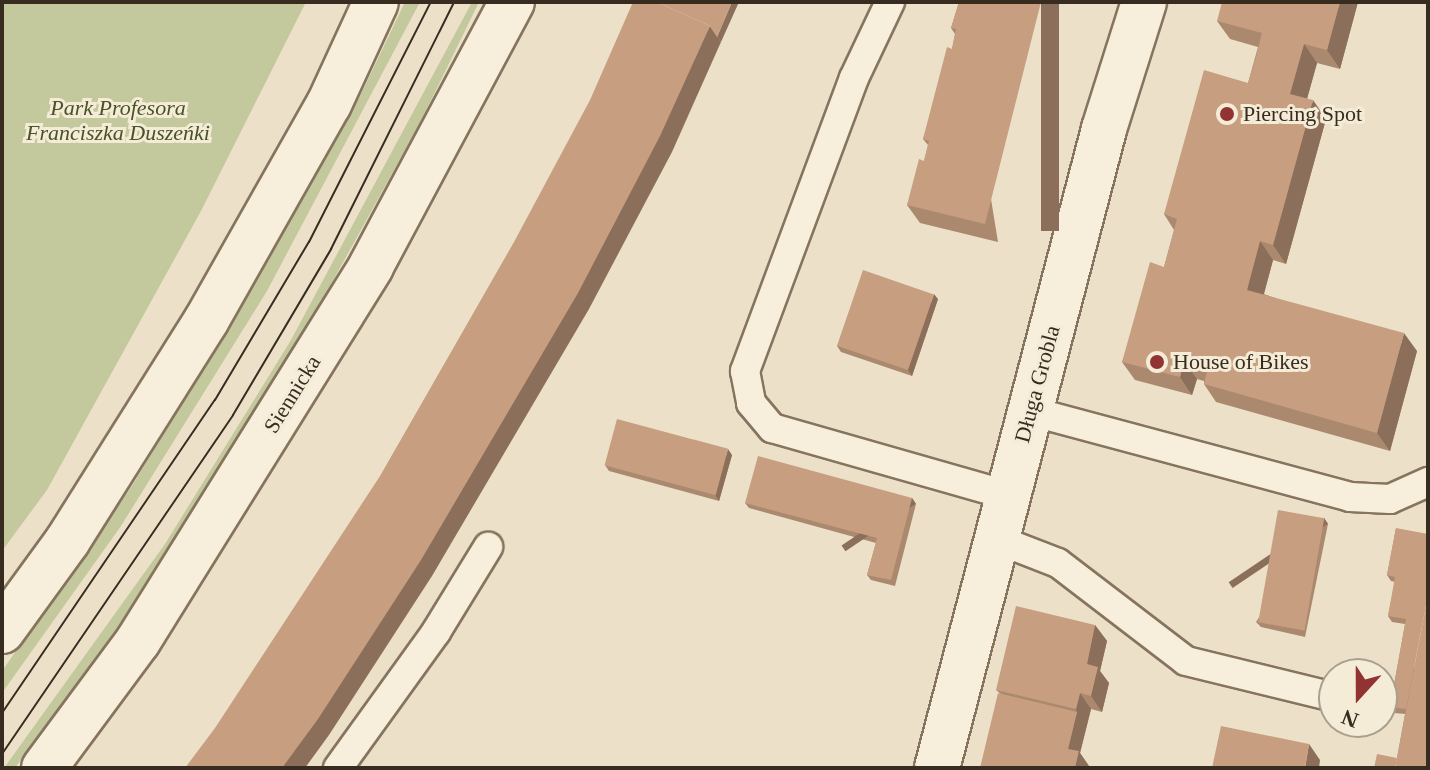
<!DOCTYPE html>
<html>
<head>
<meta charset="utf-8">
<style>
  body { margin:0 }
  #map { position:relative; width:1430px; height:770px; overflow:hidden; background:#ece1c8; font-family:"Times New Roman",serif }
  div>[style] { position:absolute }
  .green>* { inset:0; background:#c3c99c }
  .roads { filter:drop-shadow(2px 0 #86745e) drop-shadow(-2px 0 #86745e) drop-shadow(0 2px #86745e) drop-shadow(0 -2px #86745e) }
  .service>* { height:28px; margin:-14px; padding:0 14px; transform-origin:14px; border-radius:14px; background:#f7efdb }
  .minor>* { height:44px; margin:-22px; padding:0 22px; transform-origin:22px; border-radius:22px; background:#f7efdb }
  .tertiary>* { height:44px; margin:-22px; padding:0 22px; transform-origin:22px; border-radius:22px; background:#f7efdb }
  .tram>* { height:2px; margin:-1px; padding:0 1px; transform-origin:1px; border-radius:1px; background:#382c21 }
  .wall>* { inset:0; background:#ab896e }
  .shaded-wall>* { inset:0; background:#8b6f5a; transform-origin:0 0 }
  .building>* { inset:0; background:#c79f80; transform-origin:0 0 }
  .dots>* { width:22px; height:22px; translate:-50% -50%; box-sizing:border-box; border:4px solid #f4ecd7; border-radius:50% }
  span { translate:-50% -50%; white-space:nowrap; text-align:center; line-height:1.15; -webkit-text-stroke:6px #f4ecd7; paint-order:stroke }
  .park-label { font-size:22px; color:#485329; font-style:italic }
  .poi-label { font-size:22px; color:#382c21 }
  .left { translate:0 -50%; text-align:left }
  .street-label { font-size:22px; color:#382c21 }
  .frame { position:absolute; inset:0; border:4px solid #382c21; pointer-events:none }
  .north { position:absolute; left:1318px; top:658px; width:80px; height:80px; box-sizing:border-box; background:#f4ecd7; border:2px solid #a99f8e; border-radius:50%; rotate:201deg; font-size:22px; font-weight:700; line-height:32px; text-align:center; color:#382c21 }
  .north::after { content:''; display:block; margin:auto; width:28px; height:36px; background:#913332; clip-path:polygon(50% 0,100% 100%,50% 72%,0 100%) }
</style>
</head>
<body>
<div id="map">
  <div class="green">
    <div style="clip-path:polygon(2px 2px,306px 2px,201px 211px,47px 490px,2px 551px)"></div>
    <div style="clip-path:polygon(405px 2px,420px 2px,267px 291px,121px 526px,2px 693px,2px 671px,132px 486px,242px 304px,361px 94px)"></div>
    <div style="clip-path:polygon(472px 2px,479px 2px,420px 123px,298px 344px,130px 610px,15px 768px,4px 768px,165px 544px,291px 340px)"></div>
  </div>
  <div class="roads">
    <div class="service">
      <div style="left:890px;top:2px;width:84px;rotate:115.3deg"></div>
      <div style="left:854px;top:78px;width:313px;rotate:110.4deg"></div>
      <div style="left:745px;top:371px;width:33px;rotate:79deg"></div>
      <div style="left:751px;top:403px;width:33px;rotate:50deg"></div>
      <div style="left:772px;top:428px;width:244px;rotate:15.9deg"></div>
      <div style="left:1030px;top:411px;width:331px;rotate:15deg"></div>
      <div style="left:1350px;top:497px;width:40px;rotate:2.9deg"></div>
      <div style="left:1390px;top:499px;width:42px;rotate:-24.1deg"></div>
      <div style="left:996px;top:539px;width:66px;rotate:21.2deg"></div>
      <div style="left:1058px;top:563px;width:161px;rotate:37.4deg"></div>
      <div style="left:1186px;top:661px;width:152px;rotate:13.7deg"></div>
      <div style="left:338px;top:768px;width:168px;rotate:-54.2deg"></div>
      <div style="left:436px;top:632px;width:100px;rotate:-58.5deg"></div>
    </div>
    <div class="minor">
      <div style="left:937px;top:768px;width:660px;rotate:-75.35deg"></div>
      <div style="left:1104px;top:129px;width:133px;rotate:-72.5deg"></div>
    </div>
    <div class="tertiary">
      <div style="left:2px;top:631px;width:112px;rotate:-54deg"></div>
      <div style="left:68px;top:540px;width:259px;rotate:-57.8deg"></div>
      <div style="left:206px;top:321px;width:249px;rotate:-60.5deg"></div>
      <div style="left:329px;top:104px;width:112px;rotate:-65.3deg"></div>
      <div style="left:44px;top:768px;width:158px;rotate:-53.5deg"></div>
      <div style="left:138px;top:641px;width:441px;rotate:-58.1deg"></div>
      <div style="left:371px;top:266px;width:299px;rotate:-61.9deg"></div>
    </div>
  </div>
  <div class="tram">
    <div style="left:2px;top:713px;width:379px;rotate:-55.8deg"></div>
    <div style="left:215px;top:400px;width:184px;rotate:-59.3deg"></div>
    <div style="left:309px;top:242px;width:269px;rotate:-63.1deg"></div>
    <div style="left:2px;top:754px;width:410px;rotate:-55.7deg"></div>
    <div style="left:233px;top:415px;width:193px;rotate:-59.4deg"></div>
    <div style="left:331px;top:249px;width:276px;rotate:-63.5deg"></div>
  </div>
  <div class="wall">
    <div style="clip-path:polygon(959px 2px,998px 242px,920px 223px,907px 205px,924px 161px,928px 145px,923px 139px,952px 49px,955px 34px,951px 28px)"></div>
    <div style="clip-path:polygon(1358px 2px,1340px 69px,1317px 63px,1307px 99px,1326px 119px,1286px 264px,1273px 260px,1264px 294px,1417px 351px,1390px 451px,1216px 402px,1204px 384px,1204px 381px,1197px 379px,1192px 395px,1135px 380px,1122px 362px,1164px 267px,1174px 230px,1164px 214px,1248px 83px,1258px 47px,1230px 39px,1217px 21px)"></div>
    <div style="clip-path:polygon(938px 299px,912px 376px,841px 352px,837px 346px)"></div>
    <div style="clip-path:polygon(732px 455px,719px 501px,609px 471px,605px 465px)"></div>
    <div style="clip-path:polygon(912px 498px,916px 504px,895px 586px,871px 580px,867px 575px,876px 543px,749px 508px,745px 503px)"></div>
    <div style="clip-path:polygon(1324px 518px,1328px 524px,1305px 637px,1261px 627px,1256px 622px)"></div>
    <div style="clip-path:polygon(1396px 528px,1428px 768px,1397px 758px,1405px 714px,1394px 713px,1390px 707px,1405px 624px,1392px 622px,1388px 616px,1395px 582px,1391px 581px,1387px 575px)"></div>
    <div style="clip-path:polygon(1095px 625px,1107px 641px,1100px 671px,1109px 683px,1102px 712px,1091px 709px,1080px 753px,1089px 766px,996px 690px)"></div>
  </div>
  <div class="shaded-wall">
    <div style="clip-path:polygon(732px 2px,739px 2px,721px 42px,717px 37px)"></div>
    <div style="left:1041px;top:2px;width:18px;height:229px"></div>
    <div style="clip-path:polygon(1340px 2px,1358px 2px,1340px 69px,1327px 50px)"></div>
    <div style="clip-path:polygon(710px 26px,721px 42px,672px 152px,589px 309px,432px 576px,329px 735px,305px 768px,282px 768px)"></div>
    <div style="clip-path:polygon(1304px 44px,1317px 63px,1303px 113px,1290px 94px)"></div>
    <div style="clip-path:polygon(1313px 100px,1326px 119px,1286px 264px,1273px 245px)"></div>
    <div style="clip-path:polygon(1260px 241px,1273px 260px,1260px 308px,1247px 290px)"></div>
    <div style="clip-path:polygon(934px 294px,938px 299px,912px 376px,908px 370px)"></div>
    <div style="clip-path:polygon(1404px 333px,1417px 351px,1390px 451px,1377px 433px)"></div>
    <div style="clip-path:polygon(1184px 361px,1197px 379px,1192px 395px,1180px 377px)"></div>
    <div style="clip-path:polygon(728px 449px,732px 455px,719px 501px,715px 495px)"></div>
    <div style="left:912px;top:498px;width:7px;height:85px;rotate:56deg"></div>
    <div style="left:1324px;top:518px;width:7px;height:115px;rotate:56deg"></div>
    <div style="clip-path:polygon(1095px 625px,1107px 641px,1100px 671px,1109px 683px,1102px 712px,1091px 696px,1087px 664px)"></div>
    <div style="clip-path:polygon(1080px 693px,1091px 709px,1080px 753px,1089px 766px,1088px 768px,1075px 768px,1068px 749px,1077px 712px,1076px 709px)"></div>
    <div style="clip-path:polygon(1309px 744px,1320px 760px,1319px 768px,1305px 768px)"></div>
  </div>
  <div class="building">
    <div style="clip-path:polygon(633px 2px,657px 2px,710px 26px,660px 136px,578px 293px,421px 560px,318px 719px,282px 768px,185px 768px,215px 728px,380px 476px,514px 242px,590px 100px)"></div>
    <div style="clip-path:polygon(657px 2px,732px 2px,717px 37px,710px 26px)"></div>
    <div style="clip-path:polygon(959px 2px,1041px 2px,985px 224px,907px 205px,919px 159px,924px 161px,929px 141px,923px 139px,947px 47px,952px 49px,956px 29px,951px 28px)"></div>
    <div style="clip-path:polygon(1222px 2px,1340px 2px,1327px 50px,1304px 44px,1290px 94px,1313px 100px,1273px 245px,1260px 241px,1247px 290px,1404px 333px,1377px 433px,1204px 384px,1208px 367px,1184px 361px,1180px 377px,1122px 362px,1150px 262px,1164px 267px,1177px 219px,1164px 214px,1204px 70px,1248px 83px,1256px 57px,1262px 33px,1217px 21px)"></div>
    <div style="left:863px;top:270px;width:75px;height:80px;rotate:19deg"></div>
    <div style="left:617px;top:419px;width:115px;height:48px;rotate:15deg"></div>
    <div style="clip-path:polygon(758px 456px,912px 498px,891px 580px,867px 575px,877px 538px,745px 503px)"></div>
    <div style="left:1278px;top:510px;width:47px;height:114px;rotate:10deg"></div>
    <div style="clip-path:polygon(1396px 528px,1428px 534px,1428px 595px,1406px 709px,1390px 707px,1406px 619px,1388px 616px,1395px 577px,1387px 575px)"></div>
    <div style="clip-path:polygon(1428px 595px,1428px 768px,1395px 768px)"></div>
    <div style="clip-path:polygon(1016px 606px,1095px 625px,1087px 664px,1098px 667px,1091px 696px,1080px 693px,1076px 709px,996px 690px)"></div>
    <div style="clip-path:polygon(998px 693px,1077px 712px,1068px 749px,1079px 751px,1075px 768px,980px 768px)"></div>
    <div style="clip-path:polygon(1221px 726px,1309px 744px,1305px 768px,1212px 768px)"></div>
    <div style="clip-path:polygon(1377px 754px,1397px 758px,1395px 768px,1374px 768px)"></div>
  </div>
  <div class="dots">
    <div style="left:1227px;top:114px;background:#913332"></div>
    <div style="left:1157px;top:362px;background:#913332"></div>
  </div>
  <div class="park-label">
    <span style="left:118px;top:120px">Park Profesora<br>Franciszka Duszeńki</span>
  </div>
  <div class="poi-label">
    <span class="left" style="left:1243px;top:114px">Piercing Spot</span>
    <span class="left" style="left:1173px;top:362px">House of Bikes</span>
  </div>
  <div class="street-label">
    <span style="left:1037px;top:384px;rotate:-75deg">Długa Grobla</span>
    <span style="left:292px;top:394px;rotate:-58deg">Siennicka</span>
  </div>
  <div class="frame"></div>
  <div class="north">N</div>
</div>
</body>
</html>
